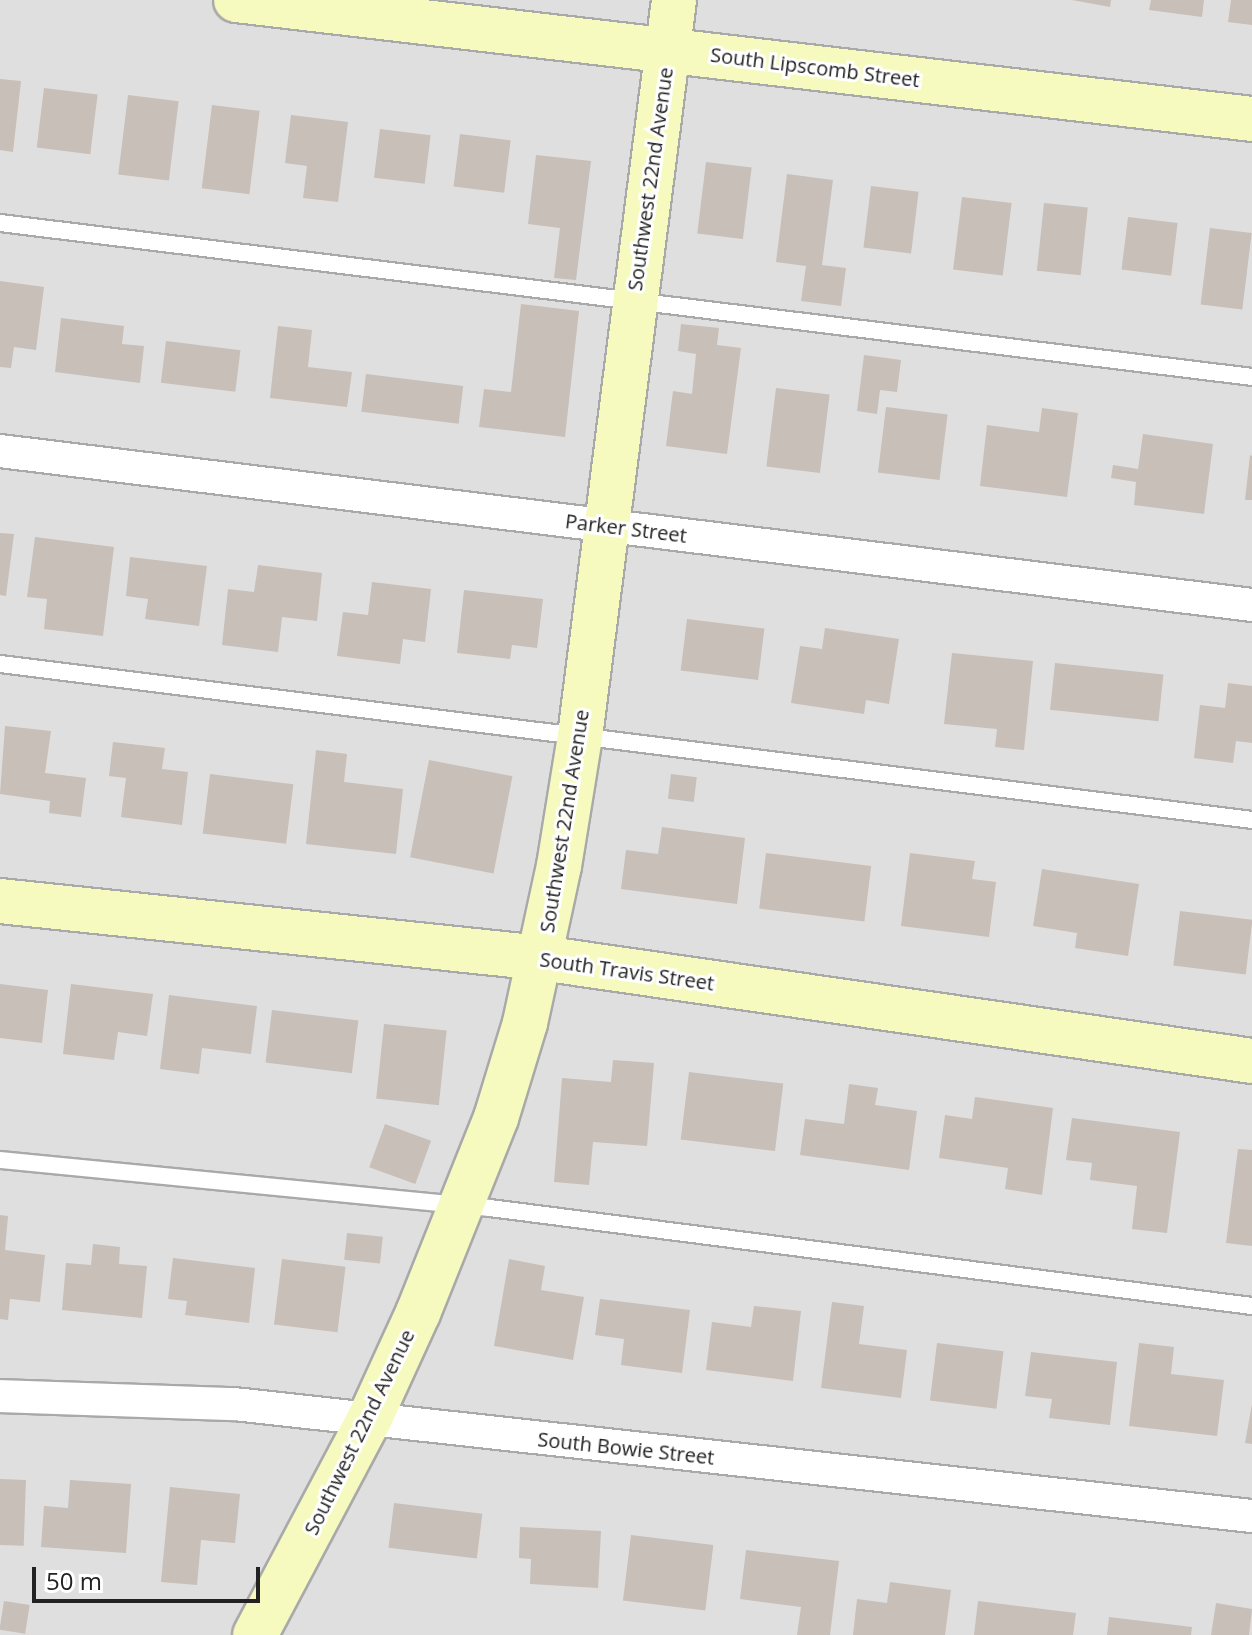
<!DOCTYPE html>
<html>
<head>
<meta charset="utf-8">
<style>
  body { margin:0 }
  #map { position:relative; width:1252px; height:1635px; overflow:hidden; background:#f2efe9; font-family:"Open Sans",sans-serif }
  div>[style] { position:absolute }
  .residential>* { inset:0; background:#e0dfdf; transform-origin:0 0 }
  .building>* { inset:0; background:#c7bfb8; transform-origin:0 0 }
  .roads { filter:drop-shadow(2px 0 #a9a9a9) drop-shadow(-2px 0 #a9a9a9) drop-shadow(0 2px #a9a9a9) drop-shadow(0 -2px #a9a9a9) }
  .lane>* { height:16px; margin:-8px; padding:0 8px; transform-origin:8px; border-radius:8px; background:#fff }
  .street>* { height:32px; margin:-16px; padding:0 16px; transform-origin:16px; border-radius:16px; background:#fff }
  .secondary>* { height:44px; margin:-22px; padding:0 22px; transform-origin:22px; border-radius:22px; background:#f7fabf }
  span { translate:-50% -50%; white-space:nowrap; text-align:center; line-height:1.15; -webkit-text-stroke:6px #fff; paint-order:stroke }
  .street-label { font-size:20px; color:#222 }
  .scale { position:absolute; left:32px; top:1567px; width:228px; height:36px; box-sizing:border-box; border:4px solid #222; border-top:0; padding-left:10px; font-size:24px; line-height:28px; white-space:nowrap; color:#222; -webkit-text-stroke:6px #fff; paint-order:stroke }
</style>
</head>
<body>
<div id="map">
  <div class="residential">
    <div style="left:0;top:0;width:1252px;height:1635px"></div>
  </div>
  <div class="building">
    <div style="clip-path:polygon(1072px 0,1111px 0,1110px 7px)"></div>
    <div style="clip-path:polygon(1151px 0,1204px 0,1202px 17px,1149px 10px)"></div>
    <div style="clip-path:polygon(1231px 0,1252px 0,1252px 25px,1228px 22px)"></div>
    <div style="clip-path:polygon(0 79px,21px 81px,13px 152px,0 150px)"></div>
    <div style="left:44px;top:88px;width:54px;height:60px;rotate:7deg"></div>
    <div style="left:128px;top:95px;width:51px;height:80px;rotate:7deg"></div>
    <div style="left:212px;top:105px;width:48px;height:84px;rotate:7deg"></div>
    <div style="clip-path:polygon(291px 115px,348px 122px,338px 202px,303px 198px,307px 166px,285px 163px)"></div>
    <div style="left:380px;top:129px;width:51px;height:49px;rotate:7deg"></div>
    <div style="left:460px;top:134px;width:51px;height:53px;rotate:7deg"></div>
    <div style="clip-path:polygon(536px 155px,591px 161px,576px 280px,554px 278px,560px 228px,528px 224px)"></div>
    <div style="left:706px;top:162px;width:46px;height:72px;rotate:7deg"></div>
    <div style="clip-path:polygon(787px 174px,833px 180px,822px 265px,846px 268px,841px 306px,801px 301px,806px 266px,776px 262px)"></div>
    <div style="left:871px;top:186px;width:48px;height:62px;rotate:7deg"></div>
    <div style="left:962px;top:197px;width:50px;height:73px;rotate:7deg"></div>
    <div style="left:1044px;top:203px;width:44px;height:68px;rotate:6deg"></div>
    <div style="left:1128px;top:217px;width:50px;height:53px;rotate:7deg"></div>
    <div style="left:1210px;top:228px;width:42px;height:77px;rotate:7deg"></div>
    <div style="clip-path:polygon(0 281px,44px 287px,36px 350px,14px 347px,11px 368px,0 367px)"></div>
    <div style="clip-path:polygon(521px 304px,579px 311px,565px 437px,479px 427px,484px 389px,511px 392px)"></div>
    <div style="clip-path:polygon(61px 318px,124px 326px,122px 344px,144px 346px,140px 383px,55px 372px)"></div>
    <div style="clip-path:polygon(681px 324px,719px 328px,717px 345px,741px 348px,727px 454px,666px 446px,673px 391px,692px 394px,696px 354px,678px 351px)"></div>
    <div style="clip-path:polygon(278px 326px,312px 330px,308px 367px,352px 372px,347px 407px,270px 398px)"></div>
    <div style="left:166px;top:341px;width:75px;height:42px;rotate:7deg"></div>
    <div style="clip-path:polygon(864px 355px,901px 360px,897px 392px,880px 390px,877px 414px,857px 411px)"></div>
    <div style="left:366px;top:374px;width:98px;height:38px;rotate:7deg"></div>
    <div style="left:776px;top:388px;width:54px;height:79px;rotate:7deg"></div>
    <div style="left:886px;top:407px;width:62px;height:66px;rotate:7deg"></div>
    <div style="clip-path:polygon(1042px 408px,1078px 413px,1067px 497px,980px 486px,987px 425px,1039px 432px)"></div>
    <div style="clip-path:polygon(1143px 434px,1213px 444px,1204px 514px,1134px 505px,1136px 482px,1111px 478px,1113px 465px,1138px 469px)"></div>
    <div style="clip-path:polygon(1250px 455px,1252px 456px,1252px 500px,1245px 500px)"></div>
    <div style="clip-path:polygon(0 533px,14px 534px,6px 596px,0 595px)"></div>
    <div style="clip-path:polygon(35px 537px,114px 547px,103px 636px,44px 629px,47px 599px,27px 597px)"></div>
    <div style="clip-path:polygon(130px 557px,207px 566px,199px 626px,145px 619px,148px 599px,126px 596px)"></div>
    <div style="clip-path:polygon(258px 565px,322px 573px,317px 621px,282px 617px,278px 652px,222px 645px,228px 589px,254px 592px)"></div>
    <div style="clip-path:polygon(372px 582px,431px 589px,425px 642px,403px 639px,400px 664px,337px 656px,343px 612px,368px 615px)"></div>
    <div style="clip-path:polygon(464px 590px,543px 599px,537px 648px,512px 645px,510px 659px,457px 653px)"></div>
    <div style="left:687px;top:619px;width:78px;height:52px;rotate:7deg"></div>
    <div style="clip-path:polygon(825px 628px,899px 639px,889px 704px,866px 700px,864px 714px,791px 703px,800px 646px,822px 649px)"></div>
    <div style="clip-path:polygon(952px 653px,1033px 661px,1024px 750px,995px 747px,997px 729px,944px 724px)"></div>
    <div style="left:1055px;top:663px;width:109px;height:47px;rotate:6deg"></div>
    <div style="clip-path:polygon(1228px 683px,1252px 686px,1252px 743px,1236px 741px,1233px 763px,1194px 758px,1200px 705px,1225px 708px)"></div>
    <div style="clip-path:polygon(5px 726px,51px 731px,45px 773px,86px 778px,81px 817px,49px 813px,50px 801px,0 794px)"></div>
    <div style="clip-path:polygon(113px 742px,165px 748px,162px 769px,188px 772px,182px 825px,121px 817px,126px 778px,109px 776px)"></div>
    <div style="clip-path:polygon(316px 750px,347px 754px,344px 782px,403px 789px,396px 854px,306px 844px)"></div>
    <div style="left:429px;top:760px;width:85px;height:99px;rotate:11deg"></div>
    <div style="left:210px;top:774px;width:84px;height:60px;rotate:7deg"></div>
    <div style="left:671px;top:774px;width:26px;height:25px;rotate:7deg"></div>
    <div style="clip-path:polygon(662px 827px,745px 838px,737px 904px,621px 889px,626px 850px,658px 854px)"></div>
    <div style="left:766px;top:853px;width:106px;height:56px;rotate:7deg"></div>
    <div style="clip-path:polygon(910px 853px,975px 861px,972px 879px,996px 882px,989px 937px,901px 926px)"></div>
    <div style="clip-path:polygon(1042px 869px,1139px 884px,1128px 956px,1075px 948px,1077px 933px,1033px 926px)"></div>
    <div style="left:1180px;top:911px;width:73px;height:55px;rotate:7deg"></div>
    <div style="clip-path:polygon(0 984px,48px 990px,42px 1043px,0 1038px)"></div>
    <div style="clip-path:polygon(71px 984px,153px 994px,147px 1036px,118px 1032px,114px 1060px,63px 1054px)"></div>
    <div style="clip-path:polygon(169px 995px,257px 1006px,251px 1054px,202px 1048px,199px 1074px,160px 1069px)"></div>
    <div style="left:272px;top:1010px;width:87px;height:53px;rotate:7deg"></div>
    <div style="left:384px;top:1024px;width:63px;height:75px;rotate:6deg"></div>
    <div style="clip-path:polygon(613px 1060px,654px 1063px,647px 1146px,593px 1142px,589px 1185px,554px 1182px,562px 1078px,611px 1082px)"></div>
    <div style="left:689px;top:1072px;width:95px;height:68px;rotate:7deg"></div>
    <div style="clip-path:polygon(849px 1084px,878px 1088px,875px 1105px,917px 1111px,909px 1170px,800px 1155px,805px 1119px,844px 1124px)"></div>
    <div style="clip-path:polygon(975px 1097px,1053px 1108px,1042px 1195px,1005px 1189px,1008px 1168px,939px 1158px,945px 1115px,972px 1119px)"></div>
    <div style="clip-path:polygon(1072px 1118px,1180px 1132px,1167px 1233px,1132px 1229px,1137px 1186px,1090px 1180px,1092px 1163px,1066px 1160px)"></div>
    <div style="left:385px;top:1124px;width:49px;height:46px;rotate:20deg"></div>
    <div style="clip-path:polygon(1238px 1149px,1252px 1150px,1252px 1246px,1226px 1243px)"></div>
    <div style="clip-path:polygon(0 1215px,8px 1216px,5px 1250px,45px 1255px,40px 1302px,10px 1299px,8px 1320px,0 1319px)"></div>
    <div style="left:347px;top:1233px;width:36px;height:27px;rotate:6deg"></div>
    <div style="clip-path:polygon(93px 1244px,120px 1247px,119px 1264px,147px 1266px,142px 1318px,62px 1310px,66px 1263px,91px 1265px)"></div>
    <div style="clip-path:polygon(173px 1258px,255px 1268px,249px 1323px,185px 1315px,187px 1301px,168px 1299px)"></div>
    <div style="left:282px;top:1259px;width:64px;height:66px;rotate:7deg"></div>
    <div style="clip-path:polygon(509px 1259px,545px 1266px,541px 1290px,584px 1297px,573px 1360px,494px 1346px)"></div>
    <div style="clip-path:polygon(600px 1299px,690px 1310px,682px 1373px,621px 1365px,624px 1339px,595px 1335px)"></div>
    <div style="clip-path:polygon(832px 1302px,864px 1306px,859px 1344px,907px 1350px,901px 1398px,821px 1388px)"></div>
    <div style="clip-path:polygon(754px 1306px,801px 1311px,793px 1381px,706px 1370px,712px 1322px,751px 1327px)"></div>
    <div style="left:937px;top:1343px;width:67px;height:58px;rotate:7deg"></div>
    <div style="clip-path:polygon(1139px 1343px,1174px 1347px,1171px 1374px,1224px 1380px,1217px 1436px,1129px 1426px)"></div>
    <div style="clip-path:polygon(1031px 1352px,1117px 1362px,1110px 1425px,1049px 1418px,1052px 1399px,1025px 1396px)"></div>
    <div style="clip-path:polygon(1252px 1404px,1252px 1444px,1245px 1443px)"></div>
    <div style="left:0;top:1479px;width:26px;height:66px;rotate:2deg"></div>
    <div style="clip-path:polygon(70px 1480px,131px 1484px,126px 1553px,41px 1547px,44px 1506px,68px 1508px)"></div>
    <div style="clip-path:polygon(170px 1487px,240px 1494px,235px 1543px,201px 1540px,197px 1585px,161px 1582px)"></div>
    <div style="left:394px;top:1503px;width:89px;height:45px;rotate:7deg"></div>
    <div style="clip-path:polygon(520px 1527px,601px 1531px,598px 1588px,530px 1584px,531px 1559px,519px 1558px)"></div>
    <div style="left:631px;top:1535px;width:83px;height:66px;rotate:7deg"></div>
    <div style="clip-path:polygon(746px 1550px,839px 1561px,830px 1635px,797px 1635px,801px 1607px,740px 1599px)"></div>
    <div style="clip-path:polygon(890px 1582px,951px 1590px,945px 1635px,853px 1635px,857px 1599px,887px 1603px)"></div>
    <div style="left:4px;top:1601px;width:26px;height:29px;rotate:9deg"></div>
    <div style="clip-path:polygon(978px 1601px,1076px 1613px,1073px 1635px,974px 1635px)"></div>
    <div style="clip-path:polygon(1216px 1603px,1252px 1609px,1249px 1635px,1211px 1635px)"></div>
    <div style="clip-path:polygon(1109px 1617px,1192px 1627px,1191px 1635px,1107px 1635px)"></div>
  </div>
  <div class="roads">
    <div class="lane">
      <div style="left:0;top:223px;width:1261px;rotate:7.01deg"></div>
      <div style="left:0;top:664px;width:1262px;rotate:7.1deg"></div>
      <div style="left:0;top:1160px;width:492px;rotate:5.6deg"></div>
      <div style="left:490px;top:1208px;width:768px;rotate:7.33deg"></div>
    </div>
    <div class="street">
      <div style="left:0;top:451px;width:1261px;rotate:7.01deg"></div>
      <div style="left:0;top:1396px;width:234px;rotate:2deg"></div>
      <div style="left:234px;top:1404px;width:1024px;rotate:6.28deg"></div>
    </div>
    <div class="secondary">
      <div style="left:236px;top:0;width:1023px;rotate:6.68deg"></div>
      <div style="left:0;top:901px;width:544px;rotate:6.01deg"></div>
      <div style="left:541px;top:958px;width:718px;rotate:8.24deg"></div>
      <div style="left:255px;top:1635px;width:243px;rotate:-62.1deg"></div>
      <div style="left:369px;top:1420px;width:118px;rotate:-65.4deg"></div>
      <div style="left:418px;top:1313px;width:210px;rotate:-68.2deg"></div>
      <div style="left:496px;top:1118px;width:99px;rotate:-73deg"></div>
      <div style="left:525px;top:1023px;width:161px;rotate:-77.8deg"></div>
      <div style="left:559px;top:866px;width:132px;rotate:-80.8deg"></div>
      <div style="left:580px;top:736px;width:742px;rotate:-82.72deg"></div>
    </div>
  </div>
  <div class="street-label">
    <span style="left:815px;top:67px;rotate:7deg">South Lipscomb Street</span>
    <span style="left:650px;top:179px;rotate:-82deg">Southwest 22nd Avenue</span>
    <span style="left:626px;top:528px;rotate:7deg">Parker Street</span>
    <span style="left:564px;top:821px;rotate:-81deg">Southwest 22nd Avenue</span>
    <span style="left:627px;top:971px;rotate:8deg">South Travis Street</span>
    <span style="left:359px;top:1432px;rotate:-64deg">Southwest 22nd Avenue</span>
    <span style="left:626px;top:1448px;rotate:6deg">South Bowie Street</span>
  </div>
  <div class="scale">50 m</div>
</div>
</body>
</html>
